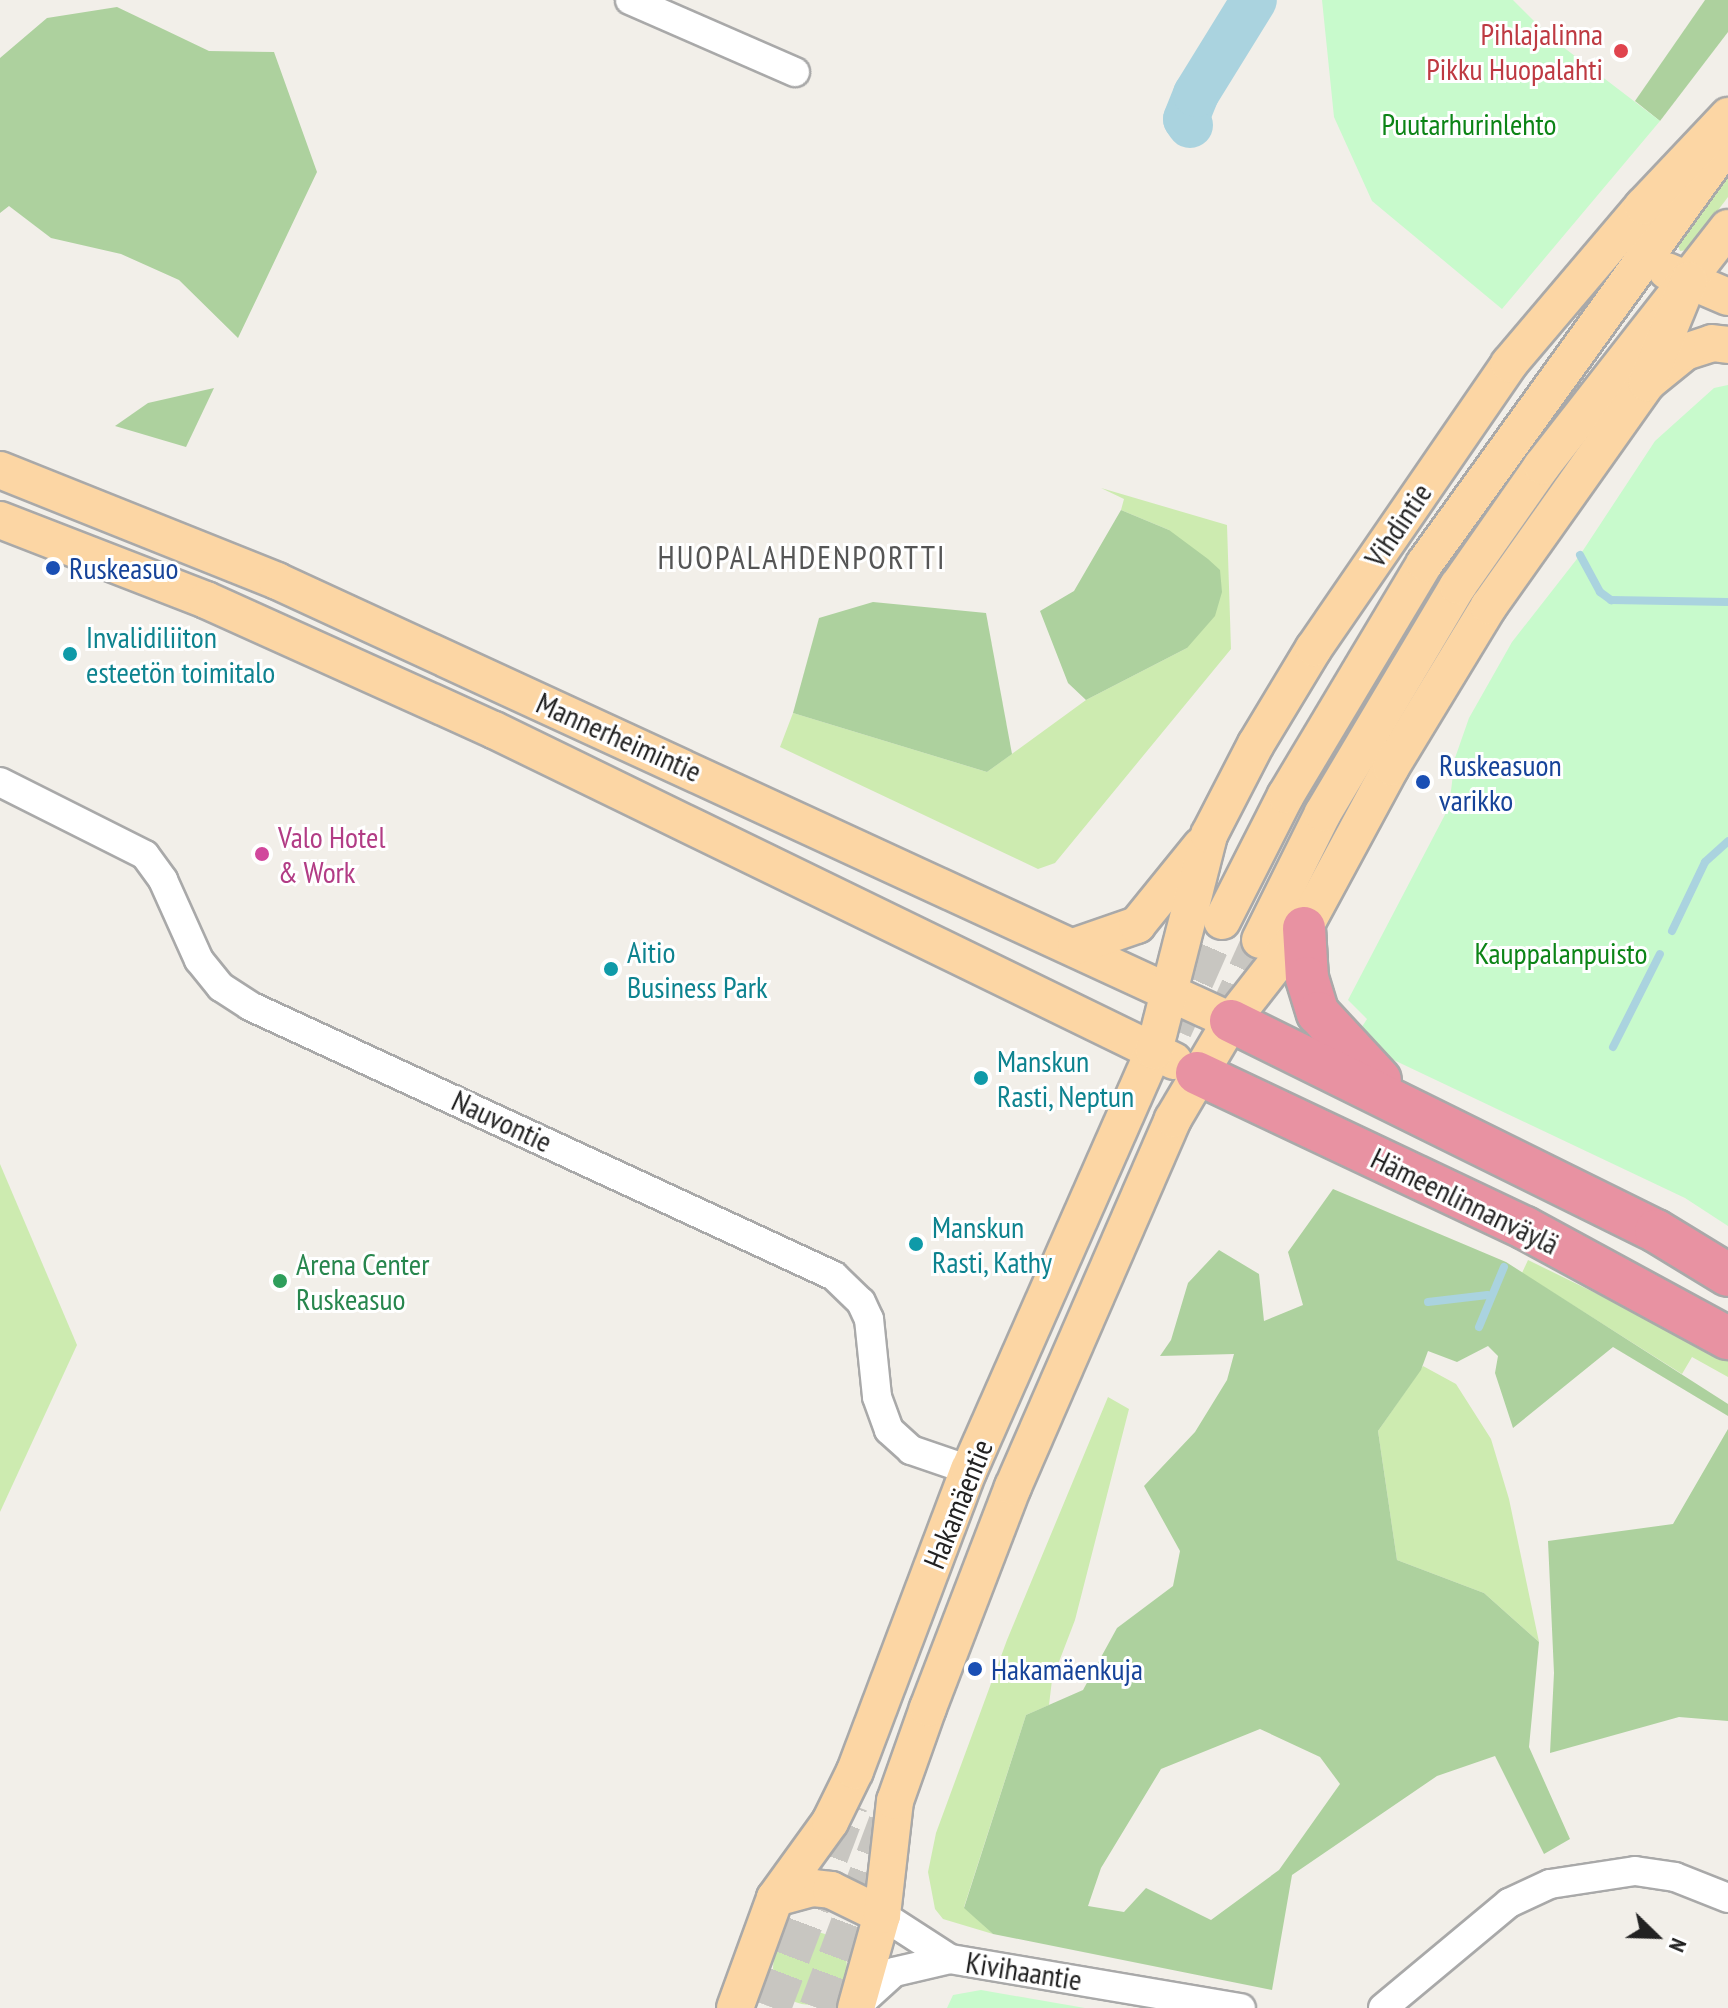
<!DOCTYPE html>
<html>
<head>
<meta charset="utf-8">
<style>
  body { margin:0 }
  #map { position:relative; width:1728px; height:2008px; overflow:hidden; background:#f2efe9; font-family:"PT Sans Narrow",sans-serif }
  div>[style] { position:absolute }
  .grass>* { inset:0; background:#cdebb0 }
  .round { border-radius:50% }
  .forest>* { inset:0; background:#add19e }
  .park>* { inset:0; background:#c8facc }
  .stream>* { height:8px; margin:-4px; padding:0 4px; transform-origin:4px; border-radius:4px; background:#aad3df }
  .river>* { height:46px; margin:-23px; padding:0 23px; transform-origin:23px; border-radius:23px; background:#aad3df }
  .major-tunnel>* { height:36px; margin-top:-18px; transform-origin:0; background:repeating-linear-gradient(90deg,#c8c6c1 0 36px,transparent 0 54px) }
  .roads { filter:drop-shadow(2px 0 #a9a9a9) drop-shadow(-2px 0 #a9a9a9) drop-shadow(0 2px #a9a9a9) drop-shadow(0 -2px #a9a9a9) }
  .minor>* { height:28px; margin:-14px; padding:0 14px; transform-origin:14px; border-radius:14px; background:#fff }
  .major>* { height:36px; margin:-18px; padding:0 18px; transform-origin:18px; border-radius:18px; background:#fcd6a4 }
  .highway>* { height:42px; margin:-21px; padding:0 21px; transform-origin:21px; border-radius:21px; background:#e892a2 }
  .dots>* { width:22px; height:22px; translate:-50% -50%; box-sizing:border-box; border:4px solid #fff; border-radius:50% }
  span { translate:-50% -50%; white-space:nowrap; text-align:center; line-height:1.15; -webkit-text-stroke:6px #fff; paint-order:stroke }
  .health-label { font-size:30px; color:#be3a42 }
  .right { translate:-100% -50%; text-align:right }
  .park-label { font-size:30px; color:#0c8416 }
  .street-label { font-size:30px; color:#222 }
  .transit-label { font-size:30px; color:#164399 }
  .left { translate:0 -50%; text-align:left }
  .culture-label { font-size:30px; color:#0d838f }
  .hotel-label { font-size:30px; color:#b23c85 }
  .leisure-label { font-size:30px; color:#27864d }
  .neighbourhood-label { font-size:32px; color:#555; letter-spacing:2px }
  .north { position:absolute; left:1616px; top:1896px; width:80px; height:80px; -webkit-text-stroke:6px #fff; paint-order:stroke; rotate:113deg; font-size:22px; font-weight:700; line-height:32px; text-align:center; color:#222 }
  .north::after { content:''; display:block; margin:auto; width:28px; height:36px; background:#222; clip-path:polygon(50% 0,100% 100%,50% 72%,0 100%) }
</style>
</head>
<body>
<div id="map">
  <div class="grass">
    <div style="clip-path:polygon(1728px 174px,1728px 197px,1688px 250px,1680px 251px,1677px 243px)"></div>
    <div style="clip-path:polygon(1101px 488px,1227px 525px,1231px 649px,1055px 863px,1038px 869px,780px 747px,793px 713px,987px 772px,1086px 700px,1187px 648px,1169px 530px,1121px 510px,1124px 499px)"></div>
    <div style="clip-path:polygon(0 1164px,77px 1345px,0 1512px)"></div>
    <div style="clip-path:polygon(1528px 1260px,1728px 1358px,1728px 1377px,1692px 1357px,1682px 1374px,1522px 1273px)"></div>
    <div style="clip-path:polygon(1423px 1366px,1456px 1384px,1491px 1439px,1509px 1499px,1539px 1642px,1484px 1593px,1397px 1560px,1378px 1431px)"></div>
    <div style="clip-path:polygon(1108px 1397px,1129px 1409px,1075px 1620px,1052px 1680px,1049px 1705px,1026px 1715px,964px 1907px,993px 1934px,943px 1919px,935px 1909px,928px 1872px,936px 1833px,1007px 1640px)"></div>
    <div class="round" style="left:773px;top:1931px;width:74px;height:74px"></div>
  </div>
  <div class="forest">
    <div style="clip-path:polygon(1705px 0,1728px 0,1728px 32px,1660px 121px,1635px 101px)"></div>
    <div style="clip-path:polygon(117px 7px,209px 51px,274px 52px,317px 172px,238px 338px,179px 280px,121px 254px,51px 238px,9px 206px,0 213px,0 58px,47px 18px)"></div>
    <div style="clip-path:polygon(214px 388px,186px 447px,115px 426px,148px 403px)"></div>
    <div style="clip-path:polygon(1121px 510px,1169px 530px,1208px 559px,1220px 570px,1222px 592px,1215px 616px,1187px 648px,1086px 700px,1068px 683px,1040px 611px,1074px 591px)"></div>
    <div style="clip-path:polygon(873px 602px,986px 613px,1012px 754px,987px 772px,793px 713px,819px 618px)"></div>
    <div style="clip-path:polygon(evenodd,1333px 1189px,1506px 1262px,1728px 1404px,1728px 1416px,1613px 1347px,1513px 1428px,1495px 1373px,1498px 1356px,1488px 1346px,1457px 1362px,1428px 1351px,1421px 1370px,1378px 1431px,1397px 1560px,1484px 1593px,1539px 1642px,1529px 1747px,1570px 1839px,1544px 1854px,1495px 1756px,1437px 1776px,1292px 1875px,1272px 1990px,993px 1934px,964px 1908px,1026px 1715px,1083px 1690px,1117px 1628px,1173px 1586px,1180px 1551px,1144px 1486px,1195px 1432px,1227px 1380px,1234px 1354px,1160px 1356px,1171px 1340px,1188px 1283px,1219px 1250px,1259px 1274px,1264px 1321px,1303px 1305px,1288px 1252px,1333px 1189px,1260px 1729px,1320px 1757px,1340px 1784px,1279px 1870px,1211px 1920px,1146px 1888px,1124px 1912px,1088px 1906px,1101px 1868px,1161px 1769px,1260px 1729px)"></div>
    <div style="clip-path:polygon(1728px 1429px,1728px 1721px,1679px 1717px,1550px 1753px,1554px 1673px,1548px 1541px,1673px 1524px)"></div>
  </div>
  <div class="park">
    <div style="clip-path:polygon(1322px 0,1513px 0,1550px 37px,1660px 121px,1502px 309px,1372px 201px,1334px 117px)"></div>
    <div style="clip-path:polygon(1728px 385px,1728px 1226px,1685px 1198px,1381px 1054px,1356px 1036px,1367px 1019px,1348px 1000px,1449px 807px,1455px 758px,1469px 718px,1512px 642px,1580px 555px,1655px 441px,1714px 388px)"></div>
    <div style="clip-path:polygon(981px 1990px,1085px 2008px,947px 2008px,953px 1995px)"></div>
  </div>
  <div class="stream">
    <div style="left:1580px;top:555px;width:42px;rotate:61.6deg"></div>
    <div style="left:1600px;top:592px;width:14px;rotate:36deg"></div>
    <div style="left:1611px;top:600px;width:117px;rotate:1deg"></div>
    <div style="left:1672px;top:931px;width:76px;rotate:-64.4deg"></div>
    <div style="left:1705px;top:862px;width:31px;rotate:-42deg"></div>
    <div style="left:1613px;top:1047px;width:104px;rotate:-63.2deg"></div>
    <div style="left:1428px;top:1302px;width:60px;rotate:-6.7deg"></div>
    <div style="left:1479px;top:1327px;width:65px;rotate:-67.4deg"></div>
  </div>
  <div class="river">
    <div style="left:1190px;top:125px;width:7px;rotate:-124deg"></div>
    <div style="left:1186px;top:119px;width:27px;rotate:-68deg"></div>
    <div style="left:1196px;top:94px;width:110px;rotate:-58.3deg"></div>
  </div>
  <div class="major-tunnel">
    <div style="left:1224px;top:1020px;width:88px;rotate:-65.8deg"></div>
    <div style="left:1174px;top:1030px;width:119px;rotate:-66.2deg"></div>
    <div style="left:773px;top:2008px;width:218px;rotate:-69.3deg"></div>
    <div style="left:817px;top:2008px;width:203px;rotate:-69.5deg"></div>
  </div>
  <div class="roads">
    <div class="minor">
      <div style="left:630px;top:0;width:180px;rotate:23.6deg"></div>
      <div style="left:0;top:782px;width:162px;rotate:26.7deg"></div>
      <div style="left:145px;top:855px;width:31px;rotate:54deg"></div>
      <div style="left:163px;top:880px;width:88px;rotate:65.8deg"></div>
      <div style="left:199px;top:960px;width:35px;rotate:51deg"></div>
      <div style="left:221px;top:987px;width:35px;rotate:33deg"></div>
      <div style="left:250px;top:1006px;width:643px;rotate:24.81deg"></div>
      <div style="left:834px;top:1276px;width:37px;rotate:44deg"></div>
      <div style="left:861px;top:1302px;width:19px;rotate:65deg"></div>
      <div style="left:869px;top:1319px;width:78px;rotate:84.1deg"></div>
      <div style="left:877px;top:1397px;width:35px;rotate:70deg"></div>
      <div style="left:889px;top:1430px;width:30px;rotate:42deg"></div>
      <div style="left:911px;top:1450px;width:61px;rotate:19deg"></div>
      <div style="left:882px;top:1915px;width:81px;rotate:32.9deg"></div>
      <div style="left:859px;top:2004px;width:47px;rotate:-42.4deg"></div>
      <div style="left:894px;top:1972px;width:57px;rotate:-13.1deg"></div>
      <div style="left:950px;top:1959px;width:295px;rotate:9.6deg"></div>
      <div style="left:1383px;top:2008px;width:164px;rotate:-39.8deg"></div>
      <div style="left:1509px;top:1903px;width:45px;rotate:-24.9deg"></div>
      <div style="left:1550px;top:1884px;width:86px;rotate:-8.7deg"></div>
      <div style="left:1635px;top:1871px;width:40px;rotate:8.5deg"></div>
      <div style="left:1675px;top:1877px;width:57px;rotate:21.6deg"></div>
    </div>
    <div class="major">
      <div style="left:1667px;top:271px;width:66px;rotate:23.1deg"></div>
      <div style="left:1648px;top:382px;width:48px;rotate:-39deg"></div>
      <div style="left:1685px;top:352px;width:28px;rotate:-18deg"></div>
      <div style="left:1712px;top:343px;width:16px;rotate:7deg"></div>
      <div style="left:0;top:470px;width:298px;rotate:21.8deg"></div>
      <div style="left:277px;top:581px;width:1051px;rotate:24.76deg"></div>
      <div style="left:0;top:520px;width:221px;rotate:21.2deg"></div>
      <div style="left:206px;top:600px;width:316px;rotate:24.3deg"></div>
      <div style="left:494px;top:730px;width:756px;rotate:25.96deg"></div>
      <div style="left:1222px;top:921px;width:141px;rotate:-63.1deg"></div>
      <div style="left:1286px;top:795px;width:270px;rotate:-59.1deg"></div>
      <div style="left:1425px;top:563px;width:516px;rotate:-54.22deg"></div>
      <div style="left:1260px;top:940px;width:142px;rotate:-63.6deg"></div>
      <div style="left:1323px;top:813px;width:264px;rotate:-59.3deg"></div>
      <div style="left:1458px;top:586px;width:146px;rotate:-55deg"></div>
      <div style="left:1542px;top:466px;width:302px;rotate:-52deg"></div>
      <div style="left:1076px;top:946px;width:65px;rotate:-19deg"></div>
      <div style="left:1137px;top:925px;width:102px;rotate:-51deg"></div>
      <div style="left:775px;top:1898px;width:39px;rotate:-15deg"></div>
      <div style="left:813px;top:1888px;width:18px;rotate:6deg"></div>
      <div style="left:831px;top:1890px;width:57px;rotate:26.1deg"></div>
      <div style="left:735px;top:2008px;width:117px;rotate:-70deg"></div>
      <div style="left:775px;top:1898px;width:94px;rotate:-54.1deg"></div>
      <div style="left:830px;top:1822px;width:57px;rotate:-63.9deg"></div>
      <div style="left:855px;top:1771px;width:322px;rotate:-69.3deg"></div>
      <div style="left:969px;top:1470px;width:458px;rotate:-66.2deg"></div>
      <div style="left:1154px;top:1051px;width:223px;rotate:-75.7deg"></div>
      <div style="left:1209px;top:835px;width:102px;rotate:-62.7deg"></div>
      <div style="left:1256px;top:744px;width:112px;rotate:-58.9deg"></div>
      <div style="left:1314px;top:648px;width:345px;rotate:-55.5deg"></div>
      <div style="left:1509px;top:364px;width:207px;rotate:-49.7deg"></div>
      <div style="left:1643px;top:206px;width:124px;rotate:-46.6deg"></div>
      <div style="left:856px;top:2008px;width:97px;rotate:-74.4deg"></div>
      <div style="left:882px;top:1915px;width:115px;rotate:-83.5deg"></div>
      <div style="left:895px;top:1801px;width:99px;rotate:-70.5deg"></div>
      <div style="left:928px;top:1708px;width:237px;rotate:-69deg"></div>
      <div style="left:1013px;top:1487px;width:401px;rotate:-66.5deg"></div>
      <div style="left:1173px;top:1119px;width:114px;rotate:-59.4deg"></div>
      <div style="left:1231px;top:1021px;width:118px;rotate:-51.9deg"></div>
      <div style="left:1304px;top:928px;width:183px;rotate:-61.6deg"></div>
      <div style="left:1391px;top:767px;width:188px;rotate:-58.7deg"></div>
      <div style="left:1489px;top:606px;width:273px;rotate:-54.7deg"></div>
      <div style="left:1647px;top:383px;width:111px;rotate:-67.8deg"></div>
    </div>
    <div class="highway">
      <div style="left:1304px;top:928px;width:50px;rotate:86.6deg"></div>
      <div style="left:1307px;top:978px;width:37px;rotate:73deg"></div>
      <div style="left:1318px;top:1013px;width:91px;rotate:47.2deg"></div>
      <div style="left:1231px;top:1021px;width:474px;rotate:26.3deg"></div>
      <div style="left:1656px;top:1231px;width:84px;rotate:31.4deg"></div>
      <div style="left:1197px;top:1073px;width:363px;rotate:25.3deg"></div>
      <div style="left:1525px;top:1228px;width:231px;rotate:28.5deg"></div>
    </div>
  </div>
  <div class="dots">
    <div style="left:1621px;top:51px;background:#e0444e"></div>
    <div style="left:53px;top:568px;background:#1a4fb4"></div>
    <div style="left:70px;top:654px;background:#0f9aa8"></div>
    <div style="left:1423px;top:782px;background:#1a4fb4"></div>
    <div style="left:262px;top:854px;background:#d1479c"></div>
    <div style="left:611px;top:969px;background:#0f9aa8"></div>
    <div style="left:981px;top:1078px;background:#0f9aa8"></div>
    <div style="left:916px;top:1244px;background:#0f9aa8"></div>
    <div style="left:280px;top:1281px;background:#2e9e5b"></div>
    <div style="left:975px;top:1669px;background:#1a4fb4"></div>
  </div>
  <div class="health-label">
    <span class="right" style="left:1603px;top:51px">Pihlajalinna<br>Pikku Huopalahti</span>
  </div>
  <div class="park-label">
    <span style="left:1469px;top:124px">Puutarhurinlehto</span>
    <span style="left:1561px;top:953px">Kauppalanpuisto</span>
  </div>
  <div class="street-label">
    <span style="left:1398px;top:525px;rotate:-56deg">Vihdintie</span>
    <span style="left:619px;top:737px;rotate:24deg">Mannerheimintie</span>
    <span style="left:502px;top:1121px;rotate:25deg">Nauvontie</span>
    <span style="left:1465px;top:1201px;rotate:26deg">Hämeenlinnanväylä</span>
    <span style="left:958px;top:1504px;rotate:-68deg">Hakamäentie</span>
    <span style="left:1024px;top:1971px;rotate:9deg">Kivihaantie</span>
  </div>
  <div class="transit-label">
    <span class="left" style="left:69px;top:568px">Ruskeasuo</span>
    <span class="left" style="left:1439px;top:782px">Ruskeasuon<br>varikko</span>
    <span class="left" style="left:991px;top:1669px">Hakamäenkuja</span>
  </div>
  <div class="culture-label">
    <span class="left" style="left:86px;top:654px">Invalidiliiton<br>esteetön toimitalo</span>
    <span class="left" style="left:627px;top:969px">Aitio<br>Business Park</span>
    <span class="left" style="left:997px;top:1078px">Manskun<br>Rasti, Neptun</span>
    <span class="left" style="left:932px;top:1244px">Manskun<br>Rasti, Kathy</span>
  </div>
  <div class="hotel-label">
    <span class="left" style="left:278px;top:854px">Valo Hotel<br>&amp; Work</span>
  </div>
  <div class="leisure-label">
    <span class="left" style="left:296px;top:1281px">Arena Center<br>Ruskeasuo</span>
  </div>
  <div class="neighbourhood-label">
    <span style="left:802px;top:557px">HUOPALAHDENPORTTI</span>
  </div>
  <div class="north">N</div>
</div>
</body>
</html>
